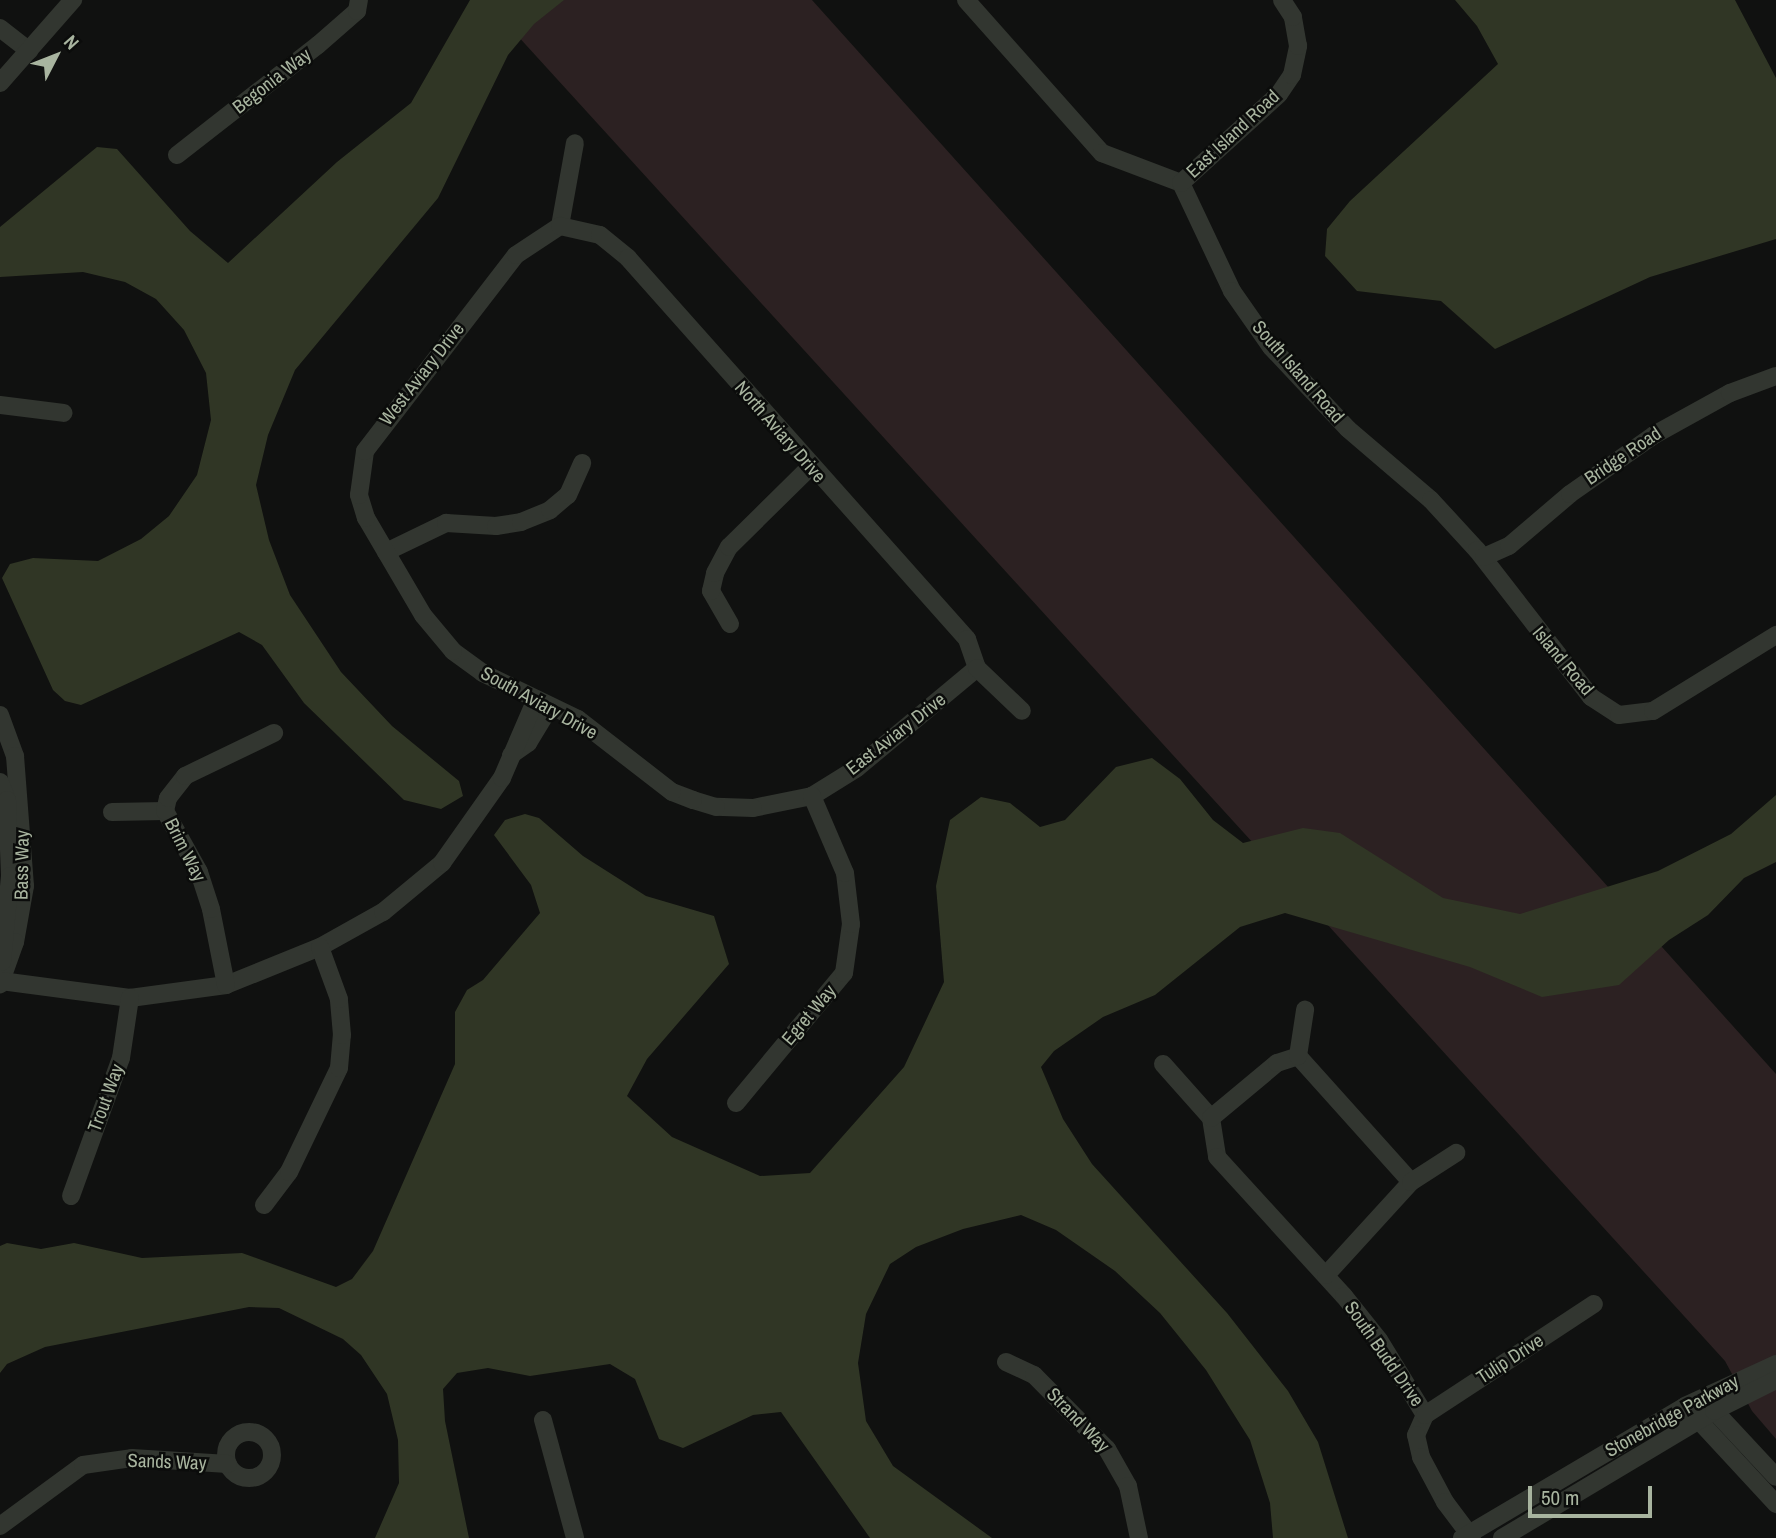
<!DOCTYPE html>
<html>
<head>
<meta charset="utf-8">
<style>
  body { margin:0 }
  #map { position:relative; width:1776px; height:1538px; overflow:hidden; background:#101110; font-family:"Archivo Narrow",sans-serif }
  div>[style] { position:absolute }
  .green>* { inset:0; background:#2c2122 }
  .water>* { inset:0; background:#303625 }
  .street>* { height:18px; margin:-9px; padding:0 9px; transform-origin:9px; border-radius:9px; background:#323630 }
  .street>.ring { margin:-9px; padding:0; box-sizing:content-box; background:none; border:18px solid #323630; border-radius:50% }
  span { translate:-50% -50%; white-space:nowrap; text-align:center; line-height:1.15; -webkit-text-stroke:5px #0b0c0b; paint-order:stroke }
  .street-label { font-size:19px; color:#a8b49f }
  .north { position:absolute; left:21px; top:21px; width:70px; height:70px; -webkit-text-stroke:5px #0b0c0b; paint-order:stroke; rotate:48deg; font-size:19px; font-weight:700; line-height:28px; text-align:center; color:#a8b49f }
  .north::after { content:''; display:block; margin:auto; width:24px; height:32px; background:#a8b49f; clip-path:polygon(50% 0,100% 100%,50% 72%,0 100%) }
  .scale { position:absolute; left:1528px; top:1486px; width:124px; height:32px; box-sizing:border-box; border:4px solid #a8b49f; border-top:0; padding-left:9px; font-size:21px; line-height:24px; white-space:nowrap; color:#a8b49f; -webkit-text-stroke:5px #0b0c0b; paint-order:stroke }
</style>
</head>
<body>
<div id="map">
  <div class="green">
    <div style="clip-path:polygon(485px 0,812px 0,1776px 1074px,1776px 1439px,1752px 1411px,1725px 1361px)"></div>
  </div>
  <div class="water">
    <div style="clip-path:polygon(470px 0,564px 0,534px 24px,508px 55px,438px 198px,295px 370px,268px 435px,256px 485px,269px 540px,290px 595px,341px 672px,392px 726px,459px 781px,463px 796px,441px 809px,404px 800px,304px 703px,262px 645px,239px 632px,81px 705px,65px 701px,53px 690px,2px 578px,10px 564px,33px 558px,98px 561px,141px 539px,169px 516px,197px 475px,211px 420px,206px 373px,184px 330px,156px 299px,125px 282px,83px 272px,0 277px,0 227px,97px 147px,117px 149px,190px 231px,228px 263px,337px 162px,411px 103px)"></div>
    <div style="clip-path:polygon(1455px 0,1735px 0,1776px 78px,1776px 239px,1650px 277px,1495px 349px,1441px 301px,1357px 291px,1325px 256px,1327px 229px,1350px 201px,1498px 64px,1477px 26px)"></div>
    <div style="clip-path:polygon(1152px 758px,1180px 779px,1213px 820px,1243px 843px,1303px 828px,1340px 833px,1443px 898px,1520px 914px,1658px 871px,1731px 834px,1776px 795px,1776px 862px,1744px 878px,1708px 915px,1669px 940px,1619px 985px,1542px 997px,1470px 967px,1285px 913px,1240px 927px,1155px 995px,1103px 1017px,1054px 1051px,1041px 1067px,1063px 1119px,1092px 1164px,1227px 1313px,1288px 1391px,1318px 1442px,1348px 1538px,1273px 1538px,1270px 1503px,1250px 1440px,1206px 1370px,1160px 1313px,1115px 1271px,1056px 1230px,1021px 1215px,963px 1229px,916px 1247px,890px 1264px,866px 1314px,858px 1363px,866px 1421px,893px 1466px,992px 1538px,870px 1538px,781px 1412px,753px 1415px,683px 1448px,659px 1439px,635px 1379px,610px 1364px,530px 1376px,488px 1368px,457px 1373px,443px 1389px,445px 1421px,469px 1538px,375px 1538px,399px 1483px,398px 1440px,387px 1394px,361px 1355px,343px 1339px,279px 1308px,249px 1307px,45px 1347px,7px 1364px,0 1373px,0 1246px,7px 1243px,41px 1249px,74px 1243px,142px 1258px,242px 1253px,336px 1287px,352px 1279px,373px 1251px,455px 1064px,455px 1012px,467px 990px,483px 980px,540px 913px,531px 885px,494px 835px,505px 820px,525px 814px,539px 818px,583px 856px,646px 896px,714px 916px,729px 964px,647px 1059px,627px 1096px,672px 1137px,760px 1176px,810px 1173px,904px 1067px,944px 982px,936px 886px,950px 820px,981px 797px,1010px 803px,1040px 827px,1065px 820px,1116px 767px)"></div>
  </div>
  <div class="street">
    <div style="left:966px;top:0;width:205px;rotate:48.4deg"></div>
    <div style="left:1102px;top:153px;width:85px;rotate:20.8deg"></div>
    <div style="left:0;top:28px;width:37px;rotate:38deg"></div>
    <div style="left:0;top:83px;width:111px;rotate:-48.7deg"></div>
    <div style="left:177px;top:155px;width:179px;rotate:-38deg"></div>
    <div style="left:318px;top:45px;width:52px;rotate:-41.1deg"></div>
    <div style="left:357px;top:11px;width:11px;rotate:-80deg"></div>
    <div style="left:1181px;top:183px;width:119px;rotate:64.7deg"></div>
    <div style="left:1232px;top:291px;width:68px;rotate:55.1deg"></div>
    <div style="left:1271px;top:347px;width:112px;rotate:46.8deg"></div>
    <div style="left:1348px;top:429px;width:109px;rotate:40.5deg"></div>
    <div style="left:1431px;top:500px;width:68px;rotate:47.4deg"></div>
    <div style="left:1477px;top:550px;width:186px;rotate:52.2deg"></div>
    <div style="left:1591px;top:697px;width:33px;rotate:33deg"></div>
    <div style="left:1619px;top:715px;width:34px;rotate:-7deg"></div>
    <div style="left:1653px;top:711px;width:145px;rotate:-31.7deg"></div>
    <div style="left:1181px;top:183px;width:132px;rotate:-42.2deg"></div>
    <div style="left:1279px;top:94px;width:23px;rotate:-56deg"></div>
    <div style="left:1292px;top:75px;width:30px;rotate:-78deg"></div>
    <div style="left:1298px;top:46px;width:29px;rotate:-100deg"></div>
    <div style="left:1293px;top:17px;width:20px;rotate:-123deg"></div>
    <div style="left:560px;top:226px;width:84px;rotate:-79.8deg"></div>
    <div style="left:0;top:405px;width:64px;rotate:7.1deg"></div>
    <div style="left:386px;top:552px;width:67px;rotate:-25.8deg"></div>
    <div style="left:446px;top:523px;width:50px;rotate:3.4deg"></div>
    <div style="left:496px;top:526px;width:25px;rotate:-9deg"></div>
    <div style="left:521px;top:522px;width:31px;rotate:-22deg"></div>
    <div style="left:550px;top:510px;width:23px;rotate:-40deg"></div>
    <div style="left:568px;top:495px;width:35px;rotate:-66deg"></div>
    <div style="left:1484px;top:557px;width:27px;rotate:-24deg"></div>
    <div style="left:1509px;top:546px;width:80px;rotate:-40.4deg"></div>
    <div style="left:1570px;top:494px;width:103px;rotate:-35.1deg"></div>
    <div style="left:1654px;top:435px;width:87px;rotate:-28.9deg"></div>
    <div style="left:1730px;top:393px;width:49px;rotate:-20.3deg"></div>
    <div style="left:730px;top:624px;width:38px;rotate:-120deg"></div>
    <div style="left:711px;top:591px;width:18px;rotate:-77deg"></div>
    <div style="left:715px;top:573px;width:30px;rotate:-62deg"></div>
    <div style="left:729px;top:547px;width:115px;rotate:-44.6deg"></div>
    <div style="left:977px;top:668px;width:156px;rotate:140.2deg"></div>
    <div style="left:857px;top:768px;width:53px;rotate:148.1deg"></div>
    <div style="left:812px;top:796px;width:60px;rotate:168.5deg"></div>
    <div style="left:753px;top:808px;width:37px;rotate:-178deg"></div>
    <div style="left:716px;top:807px;width:24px;rotate:-163deg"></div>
    <div style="left:693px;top:800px;width:22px;rotate:-159deg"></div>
    <div style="left:672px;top:792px;width:119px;rotate:-142.2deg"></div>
    <div style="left:578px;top:719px;width:106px;rotate:-154.2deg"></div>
    <div style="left:483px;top:673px;width:37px;rotate:-144deg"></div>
    <div style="left:453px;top:651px;width:47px;rotate:-129.8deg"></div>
    <div style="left:423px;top:615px;width:113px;rotate:-120.4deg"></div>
    <div style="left:366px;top:518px;width:24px;rotate:-107deg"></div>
    <div style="left:359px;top:495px;width:44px;rotate:-82.2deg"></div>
    <div style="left:365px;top:451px;width:247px;rotate:-52.4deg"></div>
    <div style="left:516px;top:255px;width:53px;rotate:-33.4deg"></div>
    <div style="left:560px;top:226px;width:41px;rotate:12.7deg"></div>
    <div style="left:600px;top:235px;width:36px;rotate:39deg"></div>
    <div style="left:628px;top:258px;width:510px;rotate:48.34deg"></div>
    <div style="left:967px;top:639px;width:31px;rotate:71deg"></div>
    <div style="left:977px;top:668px;width:62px;rotate:43.7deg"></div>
    <div style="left:0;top:715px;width:44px;rotate:69.9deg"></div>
    <div style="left:15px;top:756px;width:130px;rotate:85.6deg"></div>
    <div style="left:25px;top:886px;width:57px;rotate:100.1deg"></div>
    <div style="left:15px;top:942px;width:45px;rotate:109.7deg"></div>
    <div style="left:511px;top:755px;width:21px;rotate:-35deg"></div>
    <div style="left:528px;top:743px;width:42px;rotate:-58.6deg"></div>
    <div style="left:0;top:782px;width:19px;rotate:69deg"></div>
    <div style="left:7px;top:800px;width:76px;rotate:87.7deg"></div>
    <div style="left:10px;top:876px;width:86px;rotate:95.3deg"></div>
    <div style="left:112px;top:812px;width:53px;rotate:-1.1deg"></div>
    <div style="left:1px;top:981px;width:130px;rotate:7.5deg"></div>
    <div style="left:130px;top:998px;width:97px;rotate:-7.7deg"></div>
    <div style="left:226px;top:985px;width:101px;rotate:-22deg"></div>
    <div style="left:320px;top:947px;width:72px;rotate:-29.1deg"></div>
    <div style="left:383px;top:912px;width:77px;rotate:-39.7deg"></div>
    <div style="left:442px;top:863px;width:104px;rotate:-54.8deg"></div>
    <div style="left:502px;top:778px;width:86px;rotate:-66.7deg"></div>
    <div style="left:226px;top:985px;width:77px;rotate:-101.2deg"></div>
    <div style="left:211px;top:909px;width:39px;rotate:-108deg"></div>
    <div style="left:199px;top:872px;width:70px;rotate:-119.1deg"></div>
    <div style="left:165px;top:811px;width:13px;rotate:-77deg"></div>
    <div style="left:168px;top:798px;width:28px;rotate:-52deg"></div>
    <div style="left:185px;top:776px;width:99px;rotate:-25.8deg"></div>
    <div style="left:1298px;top:1056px;width:169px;rotate:48.1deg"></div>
    <div style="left:1163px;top:1064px;width:72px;rotate:48.4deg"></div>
    <div style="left:736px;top:1103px;width:169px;rotate:-50.3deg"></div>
    <div style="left:844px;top:973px;width:49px;rotate:-81.9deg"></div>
    <div style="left:851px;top:924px;width:51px;rotate:-96.7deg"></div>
    <div style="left:845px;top:873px;width:84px;rotate:-113.2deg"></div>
    <div style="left:1211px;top:1118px;width:39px;rotate:81deg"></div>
    <div style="left:1217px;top:1157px;width:188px;rotate:47.6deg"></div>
    <div style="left:1344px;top:1296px;width:56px;rotate:51.5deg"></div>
    <div style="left:1379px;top:1340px;width:88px;rotate:58.5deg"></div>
    <div style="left:1425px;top:1415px;width:22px;rotate:114deg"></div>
    <div style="left:1416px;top:1435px;width:23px;rotate:77deg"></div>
    <div style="left:1421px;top:1457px;width:51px;rotate:61.9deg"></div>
    <div style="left:1445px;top:1502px;width:45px;rotate:53.1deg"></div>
    <div style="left:1211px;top:1118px;width:86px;rotate:-39.8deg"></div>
    <div style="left:1277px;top:1063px;width:22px;rotate:-18deg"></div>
    <div style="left:1298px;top:1056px;width:47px;rotate:-81.3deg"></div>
    <div style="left:71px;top:1196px;width:147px;rotate:-70.1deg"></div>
    <div style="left:121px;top:1058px;width:61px;rotate:-81.5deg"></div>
    <div style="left:264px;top:1205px;width:41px;rotate:-52.9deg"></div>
    <div style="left:289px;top:1172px;width:115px;rotate:-64.3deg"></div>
    <div style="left:339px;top:1068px;width:33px;rotate:-85deg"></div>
    <div style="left:342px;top:1035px;width:36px;rotate:-95deg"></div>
    <div style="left:339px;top:999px;width:55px;rotate:-110.1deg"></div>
    <div style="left:1326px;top:1275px;width:126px;rotate:-47.6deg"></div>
    <div style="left:1411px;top:1182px;width:54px;rotate:-32.8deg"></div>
    <div style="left:1006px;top:1362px;width:31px;rotate:25deg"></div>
    <div style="left:1034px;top:1375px;width:104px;rotate:45.4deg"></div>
    <div style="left:1107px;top:1449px;width:43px;rotate:60.4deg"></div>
    <div style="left:1128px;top:1486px;width:53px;rotate:78.1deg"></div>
    <div style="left:1707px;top:1403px;width:101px;rotate:47deg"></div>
    <div style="left:1690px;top:1411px;width:127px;rotate:47.2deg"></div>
    <div style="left:1425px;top:1415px;width:202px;rotate:-33.3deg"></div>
    <div style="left:543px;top:1420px;width:122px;rotate:74.8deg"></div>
    <div class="ring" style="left:226px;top:1432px;width:28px;height:28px"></div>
    <div style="left:0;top:1526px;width:103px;rotate:-36.3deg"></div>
    <div style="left:83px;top:1465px;width:49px;rotate:-8.1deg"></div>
    <div style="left:132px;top:1458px;width:96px;rotate:3.6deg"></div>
    <div style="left:1462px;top:1538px;width:259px;rotate:-30.6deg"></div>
    <div style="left:1685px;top:1406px;width:100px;rotate:-24.8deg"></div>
    <div style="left:1502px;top:1538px;width:247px;rotate:-30.9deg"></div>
    <div style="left:1714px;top:1411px;width:69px;rotate:-26.6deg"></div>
  </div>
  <div class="street-label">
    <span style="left:272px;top:81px;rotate:-38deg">Begonia Way</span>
    <span style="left:1233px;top:134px;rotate:-43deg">East Island Road</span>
    <span style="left:1298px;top:372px;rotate:49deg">South Island Road</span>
    <span style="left:422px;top:374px;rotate:-52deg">West Aviary Drive</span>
    <span style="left:780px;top:432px;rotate:49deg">North Aviary Drive</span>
    <span style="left:1623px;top:456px;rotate:-34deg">Bridge Road</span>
    <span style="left:1563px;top:661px;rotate:50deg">Island Road</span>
    <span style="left:539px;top:703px;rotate:29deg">South Aviary Drive</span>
    <span style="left:896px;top:734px;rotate:-38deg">East Aviary Drive</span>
    <span style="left:185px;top:850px;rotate:63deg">Brim Way</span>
    <span style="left:22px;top:865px;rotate:-89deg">Bass Way</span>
    <span style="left:809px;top:1015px;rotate:-50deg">Egret Way</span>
    <span style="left:106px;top:1098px;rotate:-70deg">Trout Way</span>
    <span style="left:1384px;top:1354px;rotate:55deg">South Budd Drive</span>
    <span style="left:1510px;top:1359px;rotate:-33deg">Tulip Drive</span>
    <span style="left:1672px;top:1416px;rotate:-29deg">Stonebridge Parkway</span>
    <span style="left:1078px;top:1420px;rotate:46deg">Strand Way</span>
    <span style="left:167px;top:1462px;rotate:2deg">Sands Way</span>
  </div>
  <div class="north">N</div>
  <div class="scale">50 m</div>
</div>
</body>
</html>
